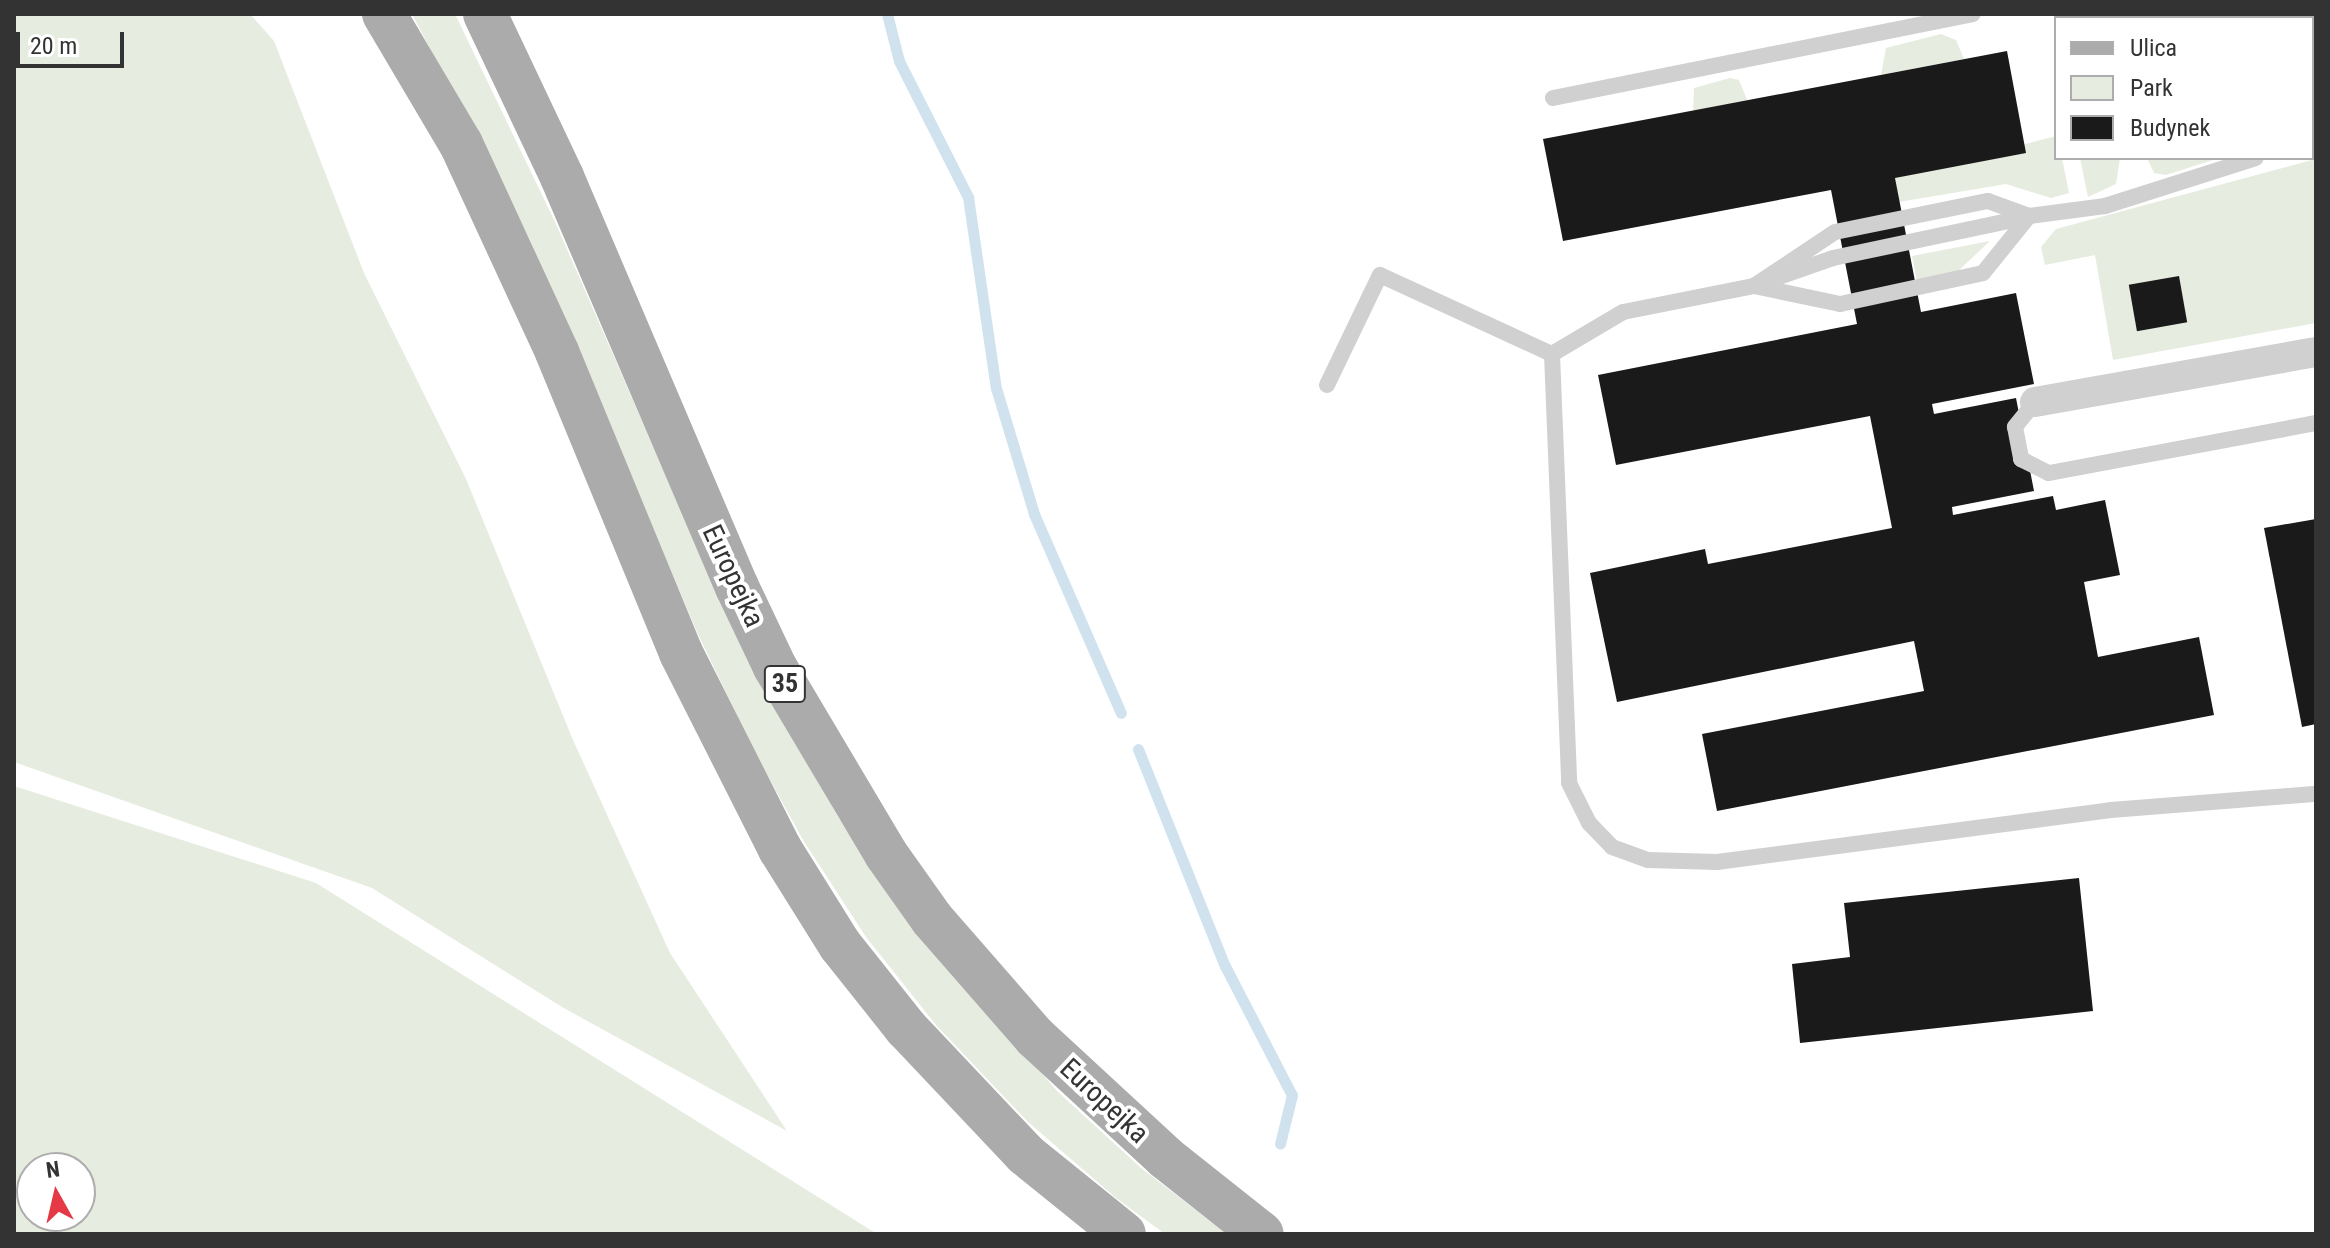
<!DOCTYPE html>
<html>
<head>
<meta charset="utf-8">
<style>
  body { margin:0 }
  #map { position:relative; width:2330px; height:1248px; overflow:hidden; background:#fff; font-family:"Roboto Condensed",sans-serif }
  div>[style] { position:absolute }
  .green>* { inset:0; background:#e6ecdf }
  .stream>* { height:11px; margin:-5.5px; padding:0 5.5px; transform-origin:5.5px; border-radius:5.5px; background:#cfe2ee }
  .building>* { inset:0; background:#1a1a1a; transform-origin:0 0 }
  .service>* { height:16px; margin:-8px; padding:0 8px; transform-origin:8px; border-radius:8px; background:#d0d0d0 }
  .minor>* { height:30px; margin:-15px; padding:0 15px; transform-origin:15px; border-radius:15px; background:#d0d0d0 }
  .primary>* { height:44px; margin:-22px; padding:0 22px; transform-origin:22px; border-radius:22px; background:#ababab }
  span { translate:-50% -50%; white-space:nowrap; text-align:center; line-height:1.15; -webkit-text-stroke:8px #fff; paint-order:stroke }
  .shield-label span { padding:2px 6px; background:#fff; border:2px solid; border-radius:6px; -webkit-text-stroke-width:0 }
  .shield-label { font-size:26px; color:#333; font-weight:700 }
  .street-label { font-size:28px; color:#333 }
  .frame { position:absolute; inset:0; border:16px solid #333; pointer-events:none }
  .legend { position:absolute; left:2054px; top:16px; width:260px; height:144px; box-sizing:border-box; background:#fff; border:2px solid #adadad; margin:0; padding:10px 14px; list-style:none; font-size:24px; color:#333 }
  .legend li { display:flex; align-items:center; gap:16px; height:40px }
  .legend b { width:40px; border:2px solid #adadad }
  .north { position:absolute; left:16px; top:1152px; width:80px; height:80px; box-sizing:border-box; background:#fff; border:2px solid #adadad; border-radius:50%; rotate:352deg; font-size:22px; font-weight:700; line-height:32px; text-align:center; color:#333 }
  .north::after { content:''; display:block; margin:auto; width:28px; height:36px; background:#e63946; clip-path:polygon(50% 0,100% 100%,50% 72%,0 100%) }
  .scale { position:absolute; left:16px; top:32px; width:108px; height:36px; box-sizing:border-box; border:4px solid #333; border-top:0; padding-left:10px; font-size:24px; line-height:28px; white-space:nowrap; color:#333; -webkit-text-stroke:6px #fff; paint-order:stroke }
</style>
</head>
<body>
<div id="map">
  <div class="green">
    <div style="clip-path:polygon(14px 14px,250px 14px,274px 41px,364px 273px,466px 479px,573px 740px,670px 953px,787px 1131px,562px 1007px,372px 888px,14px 762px)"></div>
    <div style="clip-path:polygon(412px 14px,455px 14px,556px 224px,728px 618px,838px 817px,900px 910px,1058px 1092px,1141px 1168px,1227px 1234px,1165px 1234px,1116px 1198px,1028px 1122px,936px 1025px,866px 937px,803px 840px,753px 749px,697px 632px,529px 238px)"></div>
    <div style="clip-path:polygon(1941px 34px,1956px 40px,1964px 59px,1881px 75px,1886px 48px)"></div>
    <div style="clip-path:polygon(1730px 78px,1739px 80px,1747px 100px,1693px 111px,1694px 88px)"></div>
    <div style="clip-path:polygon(2056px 136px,2056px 158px,2062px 158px,2069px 193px,2051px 198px,2006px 184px,1899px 202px,1895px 178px)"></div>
    <div style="clip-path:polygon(2080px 158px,2120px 158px,2116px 184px,2088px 197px)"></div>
    <div style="clip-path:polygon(2147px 158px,2219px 158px,2166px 175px,2154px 173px)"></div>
    <div style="clip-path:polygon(2316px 159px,2316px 323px,2113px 360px,2095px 255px,2045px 265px,2041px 247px,2056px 229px)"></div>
    <div style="clip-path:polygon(1990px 241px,1957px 272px,1917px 281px,1912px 256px)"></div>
    <div style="clip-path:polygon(evenodd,14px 786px,316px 883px,877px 1234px,14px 1234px,14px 786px,32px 1168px,80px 1168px,80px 1216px,32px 1216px,32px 1168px)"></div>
  </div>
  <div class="stream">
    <div style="left:887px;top:14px;width:49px;rotate:75.7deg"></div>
    <div style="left:899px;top:61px;width:153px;rotate:63.1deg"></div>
    <div style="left:968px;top:197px;width:193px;rotate:81.7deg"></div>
    <div style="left:996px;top:388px;width:132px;rotate:73.2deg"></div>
    <div style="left:1034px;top:514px;width:217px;rotate:66.4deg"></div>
    <div style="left:1138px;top:749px;width:234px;rotate:68.2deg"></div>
    <div style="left:1225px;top:966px;width:145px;rotate:62.6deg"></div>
    <div style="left:1292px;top:1095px;width:50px;rotate:103.8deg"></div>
  </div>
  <div class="building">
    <div style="clip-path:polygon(2129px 14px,2316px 14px,2316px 91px,2312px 91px,2312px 18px,2116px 18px)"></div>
    <div style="clip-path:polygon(2007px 51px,2026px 153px,1895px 178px,1921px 312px,2016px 293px,2034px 384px,1932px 404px,1934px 414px,2016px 398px,2034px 491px,1952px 507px,1953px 515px,2053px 496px,2056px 510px,2105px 500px,2120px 575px,2084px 582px,2098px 657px,2199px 637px,2214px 715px,1717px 811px,1702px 734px,1924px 691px,1914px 641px,1617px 702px,1590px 573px,1705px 549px,1708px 564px,1892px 528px,1870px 416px,1616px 465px,1598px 375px,1857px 324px,1831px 190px,1563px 241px,1543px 139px)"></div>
    <div style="left:2179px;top:276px;width:47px;height:51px;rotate:80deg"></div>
    <div style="clip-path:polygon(2316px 519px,2316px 724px,2302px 727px,2264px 528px)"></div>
    <div style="clip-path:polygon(2079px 878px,2093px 1011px,1800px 1043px,1792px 964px,1850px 957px,1844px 903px)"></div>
  </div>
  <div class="service">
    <div style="left:1553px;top:98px;width:428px;rotate:-11.3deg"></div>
    <div style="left:2312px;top:144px;width:4px;rotate:-14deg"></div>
    <div style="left:1770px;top:280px;width:67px;rotate:-19.2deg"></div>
    <div style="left:1833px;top:258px;width:198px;rotate:-11.9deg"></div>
    <div style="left:1754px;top:286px;width:88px;rotate:11.8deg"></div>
    <div style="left:1840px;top:304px;width:146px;rotate:-12.2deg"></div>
    <div style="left:1983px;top:273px;width:73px;rotate:-51.1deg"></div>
    <div style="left:1552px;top:354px;width:429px;rotate:87.7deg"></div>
    <div style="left:1569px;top:783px;width:45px;rotate:63.4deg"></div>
    <div style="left:1589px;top:823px;width:33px;rotate:46deg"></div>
    <div style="left:1612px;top:847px;width:38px;rotate:20deg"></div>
    <div style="left:1648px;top:860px;width:69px;rotate:1.7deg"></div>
    <div style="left:1717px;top:862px;width:397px;rotate:-7.5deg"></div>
    <div style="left:2111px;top:810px;width:206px;rotate:-4.5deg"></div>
    <div style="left:1327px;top:385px;width:122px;rotate:-64.3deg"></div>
    <div style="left:1380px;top:275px;width:189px;rotate:24.7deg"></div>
    <div style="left:1552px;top:354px;width:82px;rotate:-30.6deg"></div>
    <div style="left:1623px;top:312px;width:134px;rotate:-11.2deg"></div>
    <div style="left:1754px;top:286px;width:97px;rotate:-33.7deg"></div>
    <div style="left:1835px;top:232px;width:156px;rotate:-11.5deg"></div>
    <div style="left:1988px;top:201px;width:44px;rotate:20.1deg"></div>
    <div style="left:2029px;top:216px;width:77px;rotate:-7.5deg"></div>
    <div style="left:2105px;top:206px;width:158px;rotate:-17.6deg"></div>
    <div style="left:2035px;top:402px;width:32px;rotate:129deg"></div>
    <div style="left:2015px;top:427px;width:33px;rotate:79deg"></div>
    <div style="left:2021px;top:459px;width:31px;rotate:27deg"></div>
    <div style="left:2049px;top:473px;width:272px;rotate:-10.6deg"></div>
  </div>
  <div class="minor">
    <div style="left:2035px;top:402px;width:285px;rotate:-10.1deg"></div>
  </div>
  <div class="primary">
    <div style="left:384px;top:14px;width:151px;rotate:59.4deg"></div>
    <div style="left:461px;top:144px;width:229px;rotate:65.2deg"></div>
    <div style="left:557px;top:352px;width:326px;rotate:67.6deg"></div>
    <div style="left:681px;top:653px;width:220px;rotate:63.2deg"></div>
    <div style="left:780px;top:849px;width:113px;rotate:58deg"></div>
    <div style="left:840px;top:945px;width:106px;rotate:51.5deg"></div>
    <div style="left:906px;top:1028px;width:173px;rotate:46.6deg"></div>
    <div style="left:1025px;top:1154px;width:127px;rotate:38.9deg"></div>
    <div style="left:485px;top:14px;width:180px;rotate:64.7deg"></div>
    <div style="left:562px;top:177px;width:446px;rotate:66.9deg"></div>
    <div style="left:737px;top:587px;width:89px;rotate:64.6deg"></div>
    <div style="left:775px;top:667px;width:217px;rotate:59.3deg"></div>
    <div style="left:886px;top:854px;width:80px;rotate:54.7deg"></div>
    <div style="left:932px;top:919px;width:157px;rotate:48.9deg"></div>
    <div style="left:1035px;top:1037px;width:178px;rotate:42.7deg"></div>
    <div style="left:1166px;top:1158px;width:122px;rotate:38.4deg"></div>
  </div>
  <div class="shield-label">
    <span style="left:785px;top:684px">35</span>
  </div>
  <div class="street-label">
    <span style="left:733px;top:576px;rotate:65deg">Europejka</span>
    <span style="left:1104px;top:1101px;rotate:43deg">Europejka</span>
  </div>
  <div class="frame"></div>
  <ul class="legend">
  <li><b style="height:10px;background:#ababab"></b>Ulica</li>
  <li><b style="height:22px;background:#e6ecdf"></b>Park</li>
  <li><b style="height:22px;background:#1a1a1a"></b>Budynek</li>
  </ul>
  <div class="north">N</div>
  <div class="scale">20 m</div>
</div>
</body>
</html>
